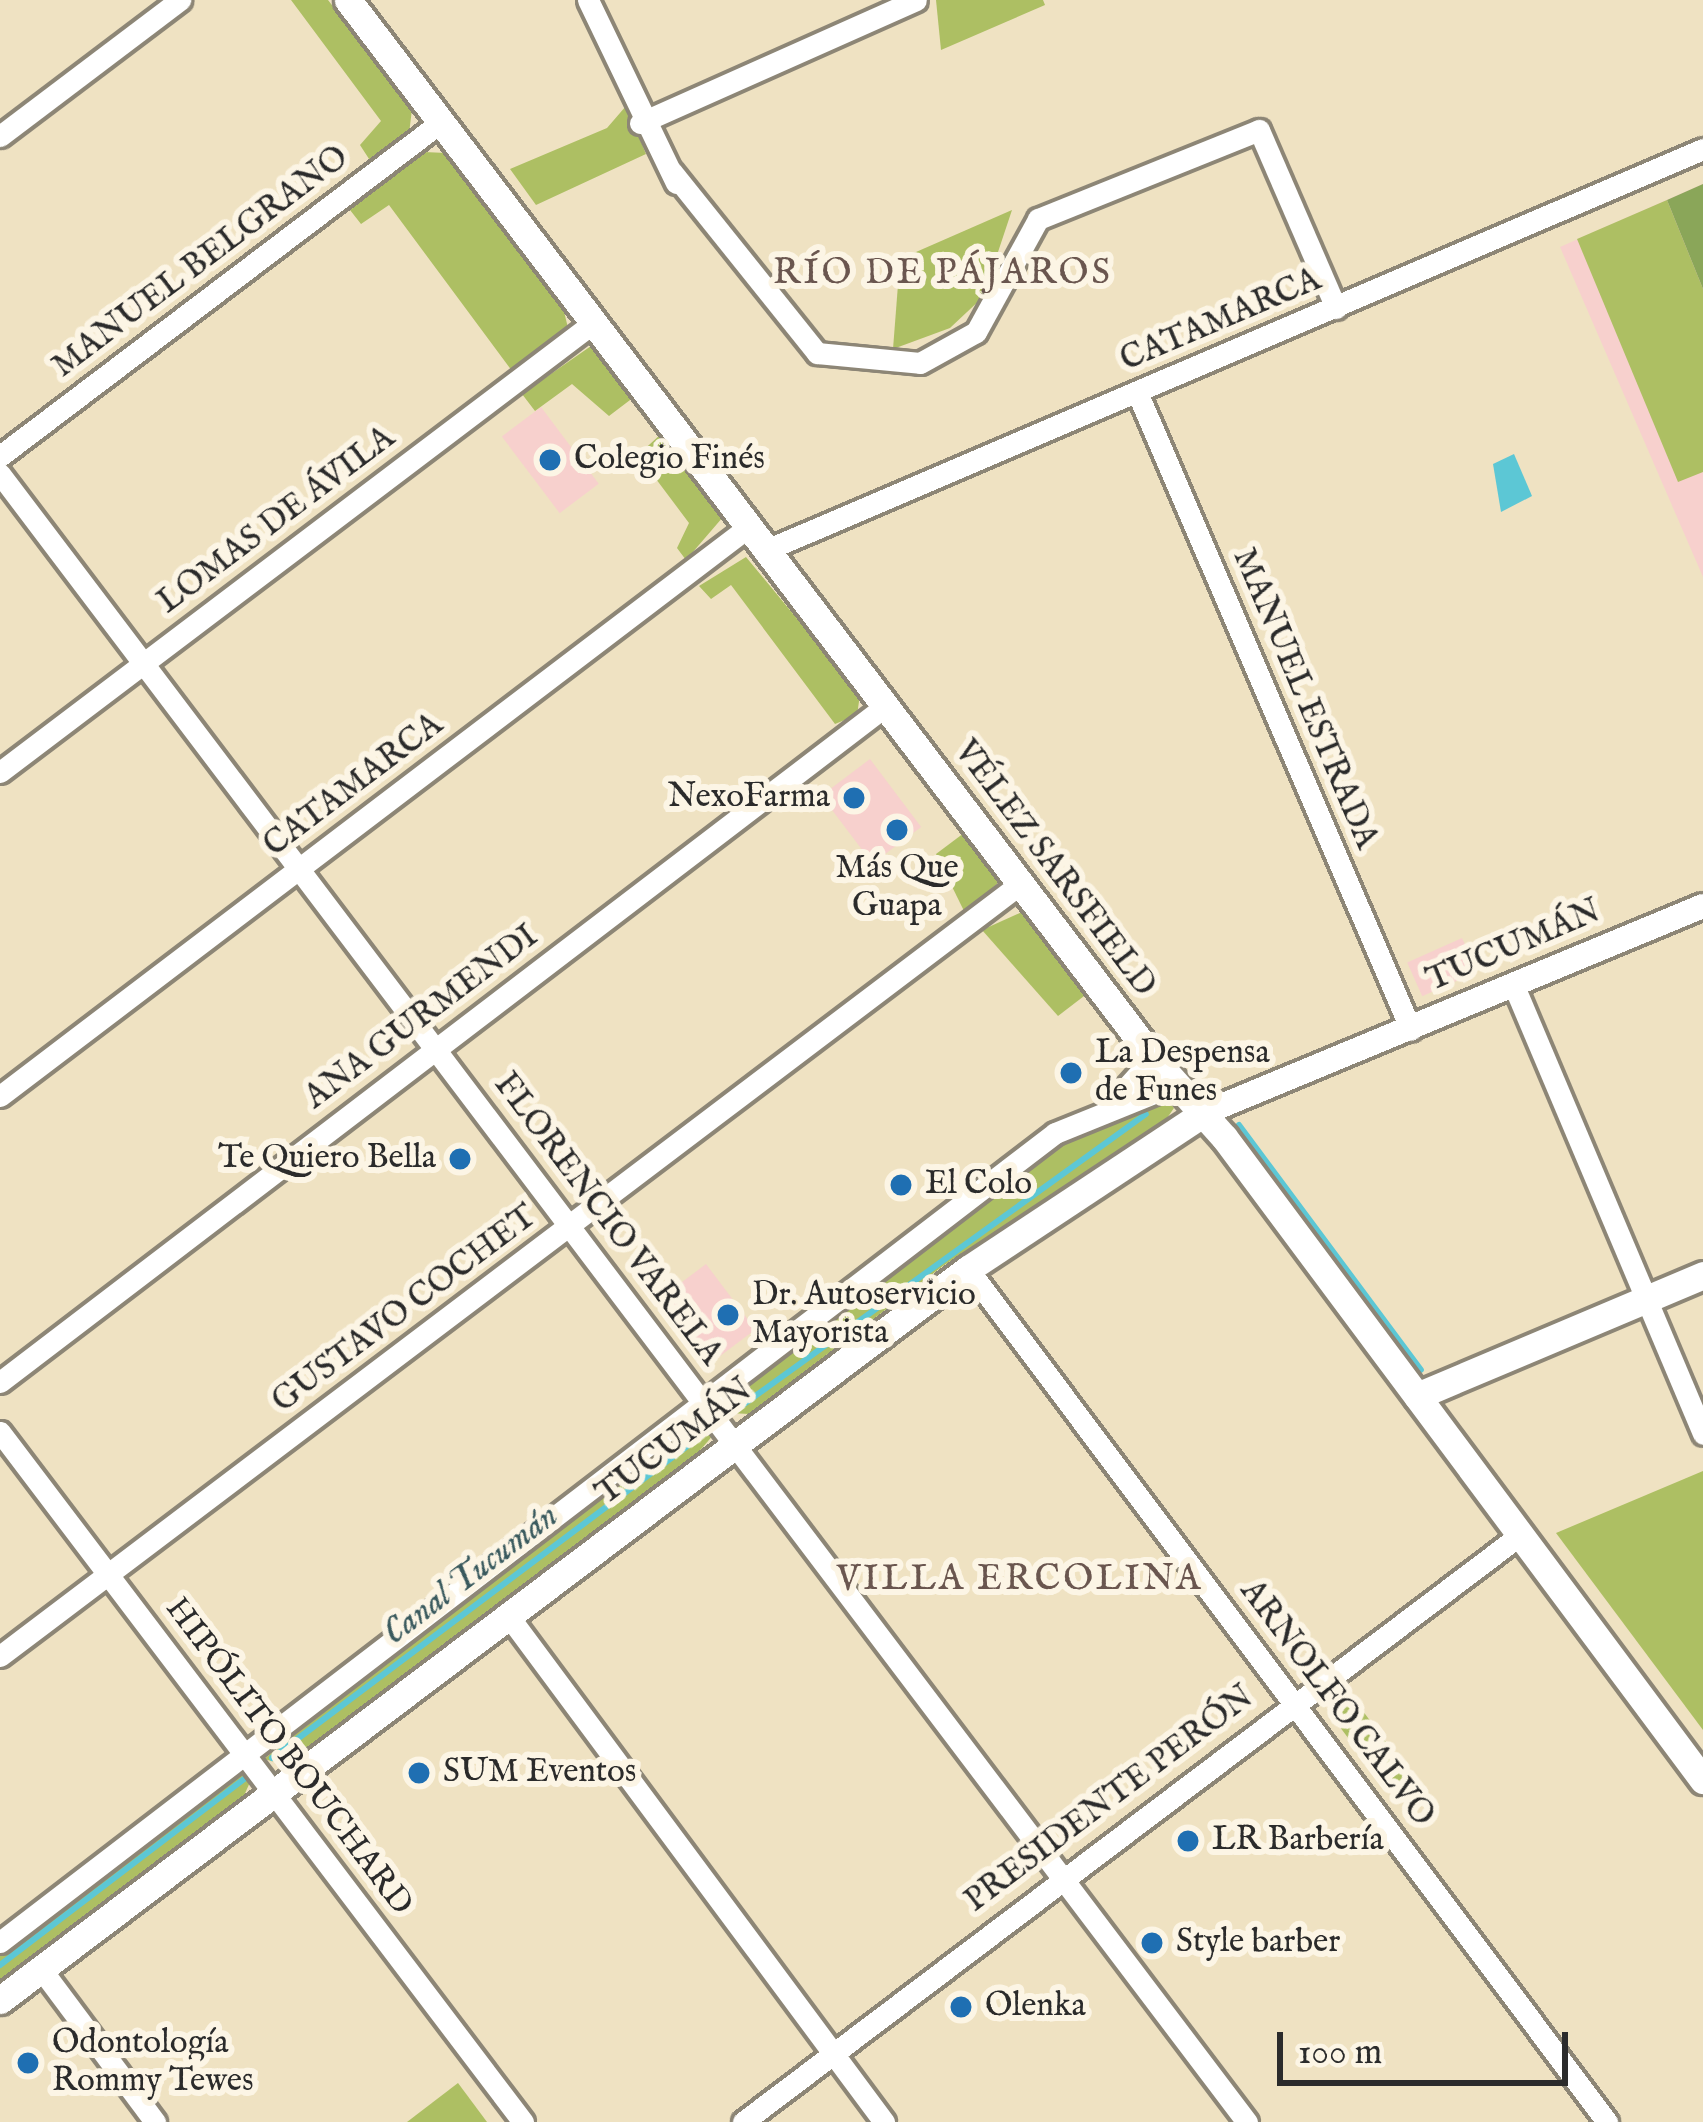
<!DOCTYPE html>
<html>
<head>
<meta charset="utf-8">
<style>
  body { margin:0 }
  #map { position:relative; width:1703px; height:2122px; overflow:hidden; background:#efe2c2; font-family:"IM FELL English",serif }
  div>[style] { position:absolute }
  .built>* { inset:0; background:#f7d0cd; transform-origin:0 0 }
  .green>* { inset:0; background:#adbf63; transform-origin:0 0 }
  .forest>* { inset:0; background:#8aa659 }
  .water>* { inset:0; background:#5cc7d5 }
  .stream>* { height:6px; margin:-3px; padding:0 3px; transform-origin:3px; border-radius:3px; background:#5cc7d5 }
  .roads { filter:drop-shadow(3px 0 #8d8676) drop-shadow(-3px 0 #8d8676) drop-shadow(0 3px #8d8676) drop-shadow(0 -3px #8d8676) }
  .minor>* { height:21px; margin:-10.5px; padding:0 10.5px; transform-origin:10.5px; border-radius:10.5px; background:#fff }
  .tertiary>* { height:24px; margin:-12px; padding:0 12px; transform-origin:12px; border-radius:12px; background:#fff }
  .secondary>* { height:27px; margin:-13.5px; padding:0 13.5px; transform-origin:13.5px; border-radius:13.5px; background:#fff }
  .dots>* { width:33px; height:33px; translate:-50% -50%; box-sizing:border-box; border:6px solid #fcf5e5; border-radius:50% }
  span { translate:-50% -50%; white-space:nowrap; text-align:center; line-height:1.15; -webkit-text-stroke:12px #fcf5e5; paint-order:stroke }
  .street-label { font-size:33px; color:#2b2b2b }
  .poi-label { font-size:33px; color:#2b2b2b }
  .left { translate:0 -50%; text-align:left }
  .right { translate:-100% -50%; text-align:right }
  .neighbourhood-label { font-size:36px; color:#6a564f; letter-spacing:3px }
  .water-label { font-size:36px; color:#3a5a5e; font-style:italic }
  .scale { position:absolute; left:1277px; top:2032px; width:291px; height:54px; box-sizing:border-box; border:6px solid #2b2b2b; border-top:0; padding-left:15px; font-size:36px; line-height:42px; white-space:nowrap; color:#2b2b2b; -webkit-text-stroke:9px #fcf5e5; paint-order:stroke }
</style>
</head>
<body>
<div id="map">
  <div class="built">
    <div style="clip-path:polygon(1703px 184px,1703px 577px,1560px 247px)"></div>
    <div style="left:541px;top:407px;width:96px;height:49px;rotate:53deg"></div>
    <div style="left:870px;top:759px;width:85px;height:61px;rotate:53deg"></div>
    <div style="left:1462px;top:938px;width:37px;height:60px;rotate:66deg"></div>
    <div style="left:706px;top:1264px;width:82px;height:54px;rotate:53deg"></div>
  </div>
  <div class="green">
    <div style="clip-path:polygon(291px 0,328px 0,412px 109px,409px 134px,371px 162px,360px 145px,381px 121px)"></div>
    <div style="clip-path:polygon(936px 0,1043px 0,1045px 5px,941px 50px)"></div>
    <div style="clip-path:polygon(626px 106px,646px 154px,536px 205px,510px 169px,607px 128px)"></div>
    <div style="clip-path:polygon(424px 152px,446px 153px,562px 303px,568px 328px,512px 371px,389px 205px,361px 224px,350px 210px)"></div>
    <div style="clip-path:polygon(1667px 200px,1703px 289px,1703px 472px,1678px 482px,1577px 239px)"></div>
    <div style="clip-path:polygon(1012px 210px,983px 297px,950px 328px,893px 349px,900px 259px)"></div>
    <div style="clip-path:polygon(591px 346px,634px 397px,609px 416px,572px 384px,535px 411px,522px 394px)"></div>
    <div style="clip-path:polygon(661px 434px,723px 517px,686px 560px,677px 548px,689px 523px,638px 455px)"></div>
    <div style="clip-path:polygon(746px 557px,860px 695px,857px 715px,835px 724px,731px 585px,711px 599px,699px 586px)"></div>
    <div style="clip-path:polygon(964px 833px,999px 882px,965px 913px,936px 854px)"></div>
    <div style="clip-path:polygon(1022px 912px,1088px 993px,1058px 1016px,982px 930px)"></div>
    <div style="clip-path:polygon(1164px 1096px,1174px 1108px,1165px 1121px,943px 1266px,749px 1414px,730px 1413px,741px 1386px,1054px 1144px)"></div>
    <div style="clip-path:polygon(694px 1423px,715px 1433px,696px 1455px,286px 1765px,264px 1759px)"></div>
    <div style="clip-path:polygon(1703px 1471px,1703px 1730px,1556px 1533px)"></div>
    <div style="left:1353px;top:1698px;width:97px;height:28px;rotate:53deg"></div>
    <div style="clip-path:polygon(236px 1772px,251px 1780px,242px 1800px,0 1988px,0 1952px)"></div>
    <div style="clip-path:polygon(458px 2083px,487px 2122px,407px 2122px)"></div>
  </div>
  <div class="forest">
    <div style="clip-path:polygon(1703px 184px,1703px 289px,1667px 200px)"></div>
  </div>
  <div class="water">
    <div style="clip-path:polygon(1514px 454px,1532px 496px,1501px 512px,1493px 464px)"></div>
  </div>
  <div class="stream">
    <div style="left:1239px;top:1125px;width:305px;rotate:53.4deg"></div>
    <div style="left:733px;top:1412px;width:509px;rotate:-35.81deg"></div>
    <div style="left:272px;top:1758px;width:538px;rotate:-36.91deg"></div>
    <div style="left:0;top:1965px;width:307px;rotate:-37.3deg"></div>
  </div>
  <div class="roads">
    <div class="minor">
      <div style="left:588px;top:0;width:203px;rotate:64.3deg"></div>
      <div style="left:640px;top:123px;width:302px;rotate:-24deg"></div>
      <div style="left:0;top:136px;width:226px;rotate:-37.1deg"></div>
      <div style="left:672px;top:172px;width:232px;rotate:51.3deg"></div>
      <div style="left:817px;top:353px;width:103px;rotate:5.5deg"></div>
      <div style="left:920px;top:363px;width:64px;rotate:-29deg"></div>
      <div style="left:976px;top:332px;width:129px;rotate:-61.2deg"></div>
      <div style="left:1038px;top:219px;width:238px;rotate:-21.9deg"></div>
      <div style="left:1259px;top:130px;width:194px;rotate:66.6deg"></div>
      <div style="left:1137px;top:392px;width:694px;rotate:66.76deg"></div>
      <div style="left:0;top:456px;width:553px;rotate:-37.14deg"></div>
      <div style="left:0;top:474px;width:2067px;rotate:52.89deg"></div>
      <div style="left:764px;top:551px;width:1021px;rotate:-23.18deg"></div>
      <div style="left:0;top:772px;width:744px;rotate:-37.13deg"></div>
      <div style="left:1514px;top:986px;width:486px;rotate:67.1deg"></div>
      <div style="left:0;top:1096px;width:938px;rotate:-37.25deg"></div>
      <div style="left:1114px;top:1101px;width:58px;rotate:-47.8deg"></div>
      <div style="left:968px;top:1269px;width:1066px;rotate:53.16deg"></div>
      <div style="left:0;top:1382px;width:1112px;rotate:-37.36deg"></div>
      <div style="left:0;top:1432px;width:866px;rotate:52.84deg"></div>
      <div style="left:507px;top:1614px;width:633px;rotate:53.42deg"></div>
      <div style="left:0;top:1656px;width:1279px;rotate:-37.12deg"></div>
      <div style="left:0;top:1942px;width:1329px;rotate:-37.48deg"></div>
      <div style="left:1055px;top:1133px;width:128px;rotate:-22deg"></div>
      <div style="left:41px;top:1969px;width:191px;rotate:53.3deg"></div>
      <div style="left:743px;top:2122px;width:974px;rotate:-37.07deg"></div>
    </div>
    <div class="tertiary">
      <div style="left:1202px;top:1114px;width:542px;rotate:-22.55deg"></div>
    </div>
    <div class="secondary">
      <div style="left:348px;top:0;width:1329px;rotate:52.73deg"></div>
      <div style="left:1153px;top:1058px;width:106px;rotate:48.1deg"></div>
      <div style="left:1224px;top:1137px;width:802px;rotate:53.32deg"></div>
      <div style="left:1417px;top:1396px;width:311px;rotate:-22.9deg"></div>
      <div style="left:0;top:2000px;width:1213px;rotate:-37.06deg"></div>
      <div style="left:968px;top:1269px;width:281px;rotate:-33.5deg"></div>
    </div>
  </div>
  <div class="dots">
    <div style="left:550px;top:460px;background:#1f6fb2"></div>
    <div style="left:854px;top:798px;background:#1f6fb2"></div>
    <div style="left:897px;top:830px;background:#1f6fb2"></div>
    <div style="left:1071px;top:1073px;background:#1f6fb2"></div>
    <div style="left:460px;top:1159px;background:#1f6fb2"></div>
    <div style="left:901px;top:1185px;background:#1f6fb2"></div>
    <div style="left:728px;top:1315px;background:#1f6fb2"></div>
    <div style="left:419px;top:1773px;background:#1f6fb2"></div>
    <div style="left:1188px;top:1841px;background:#1f6fb2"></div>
    <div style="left:1152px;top:1943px;background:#1f6fb2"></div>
    <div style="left:961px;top:2007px;background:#1f6fb2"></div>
    <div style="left:28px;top:2063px;background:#1f6fb2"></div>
  </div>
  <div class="street-label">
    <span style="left:201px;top:263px;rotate:-37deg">MANUEL BELGRANO</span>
    <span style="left:1221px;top:321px;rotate:-23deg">CATAMARCA</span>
    <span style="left:277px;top:521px;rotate:-37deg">LOMAS DE ÁVILA</span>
    <span style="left:1304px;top:699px;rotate:67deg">MANUEL ESTRADA</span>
    <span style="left:354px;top:786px;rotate:-37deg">CATAMARCA</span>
    <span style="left:1054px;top:869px;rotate:53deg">VÉLEZ SARSFIELD</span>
    <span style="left:1514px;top:947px;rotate:-23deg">TUCUMÁN</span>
    <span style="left:422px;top:1018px;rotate:-37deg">ANA GURMENDI</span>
    <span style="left:607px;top:1220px;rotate:53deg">FLORENCIO VARELA</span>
    <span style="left:405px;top:1310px;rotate:-37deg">GUSTAVO COCHET</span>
    <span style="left:675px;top:1443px;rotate:-37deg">TUCUMÁN</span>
    <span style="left:1336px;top:1704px;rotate:53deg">ARNOLFO CALVO</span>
    <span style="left:288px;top:1757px;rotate:53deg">HIPÓLITO BOUCHARD</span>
    <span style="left:1110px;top:1800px;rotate:-37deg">PRESIDENTE PERÓN</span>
  </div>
  <div class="poi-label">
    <span class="left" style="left:574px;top:460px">Colegio Finés</span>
    <span class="right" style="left:830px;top:798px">NexoFarma</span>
    <span style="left:897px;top:888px">Más Que<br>Guapa</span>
    <span class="left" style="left:1095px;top:1073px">La Despensa<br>de Funes</span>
    <span class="right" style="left:436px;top:1159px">Te Quiero Bella</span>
    <span class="left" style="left:925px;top:1185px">El Colo</span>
    <span class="left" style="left:752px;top:1315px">Dr. Autoservicio<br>Mayorista</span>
    <span class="left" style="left:443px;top:1773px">SUM Eventos</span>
    <span class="left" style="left:1212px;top:1841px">LR Barbería</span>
    <span class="left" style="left:1176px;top:1943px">Style barber</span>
    <span class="left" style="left:985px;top:2007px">Olenka</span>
    <span class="left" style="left:52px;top:2063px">Odontología<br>Rommy Tewes</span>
  </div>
  <div class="neighbourhood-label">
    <span style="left:943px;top:274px">RÍO DE PÁJAROS</span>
    <span style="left:1020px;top:1580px">VILLA ERCOLINA</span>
  </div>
  <div class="water-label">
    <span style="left:471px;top:1575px;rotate:-37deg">Canal Tucumán</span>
  </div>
  <div class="scale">100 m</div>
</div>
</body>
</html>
